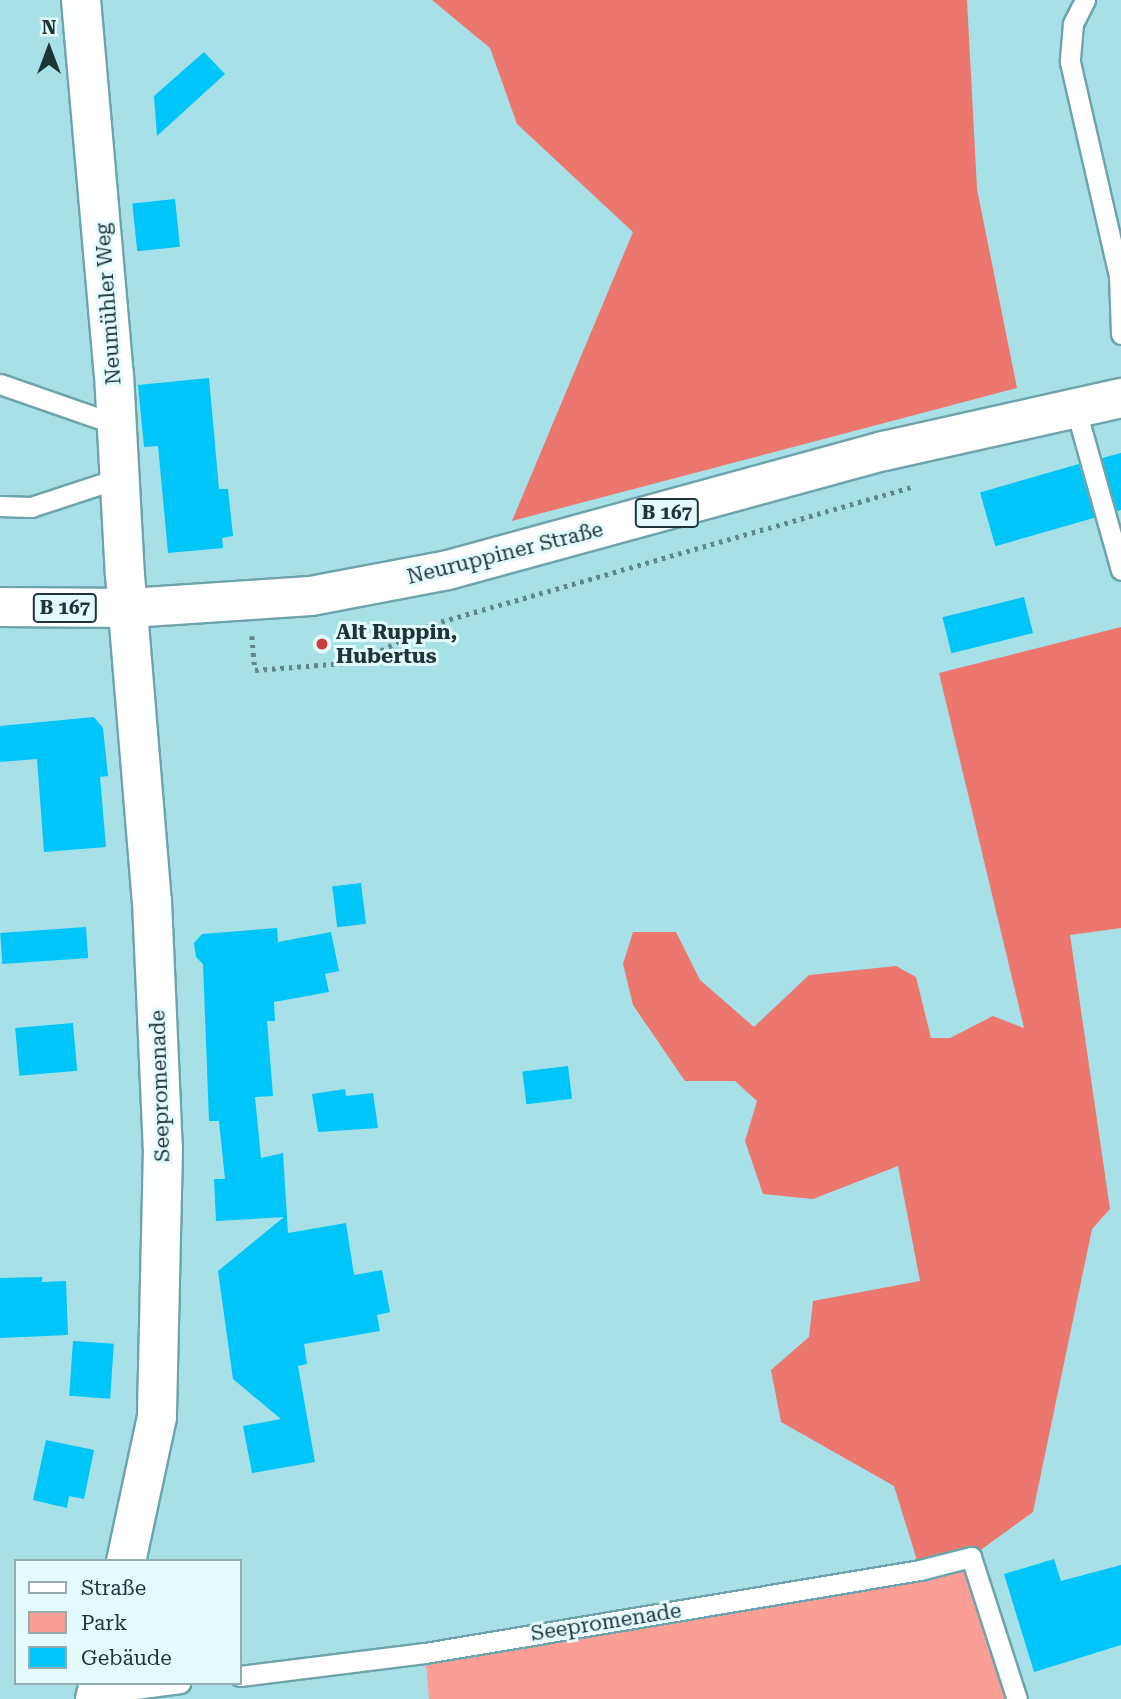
<!DOCTYPE html>
<html>
<head>
<meta charset="utf-8">
<style>
  body { margin:0 }
  #map { position:relative; width:1121px; height:1699px; overflow:hidden; background:#a8e0e7; font-family:"Roboto Serif",serif }
  div>[style] { position:absolute }
  .green>* { inset:0; background:#fb9f96 }
  .forest>* { inset:0; background:#ec776f }
  .building>* { inset:0; background:#00c5f9; transform-origin:0 0 }
  .path>* { height:4.5px; margin-top:-2.25px; transform-origin:0; background:repeating-linear-gradient(90deg,#60878c 0 3.5px,transparent 0 8.5px) }
  .roads { filter:drop-shadow(2px 0 #6da4ab) drop-shadow(-2px 0 #6da4ab) drop-shadow(0 2px #6da4ab) drop-shadow(0 -2px #6da4ab) }
  .service>* { height:19px; margin:-9.5px; padding:0 9.5px; transform-origin:9.5px; border-radius:9.5px; background:#fff }
  .minor>* { height:38px; margin:-19px; padding:0 19px; transform-origin:19px; border-radius:19px; background:#fff }
  .primary>* { height:38px; margin:-19px; padding:0 19px; transform-origin:19px; border-radius:19px; background:#fff }
  .dots>* { width:19px; height:19px; translate:-50% -50%; box-sizing:border-box; border:4px solid #e4fbfd; border-radius:50% }
  span { translate:-50% -50%; white-space:nowrap; text-align:center; line-height:1.15; -webkit-text-stroke:6px #e4fbfd; paint-order:stroke }
  .shield-label span { padding:2px 5px; background:#e4fbfd; border:2px solid; border-radius:5px; -webkit-text-stroke-width:0 }
  .shield-label { font-size:19px; color:#1e3538; font-weight:700 }
  .street-label { font-size:21px; color:#1e3538 }
  .poi-label { font-size:21px; color:#1e3538; font-weight:700 }
  .left { translate:0 -50%; text-align:left }
  .legend { position:absolute; left:14px; top:1559px; width:228px; height:126px; box-sizing:border-box; background:#e4fbfd; border:2px solid #95acae; margin:0; padding:9px 12px; list-style:none; font-size:21px; color:#1e3538 }
  .legend li { display:flex; align-items:center; gap:14px; height:35px }
  .legend b { width:35px; border:2px solid #95acae }
  .north { position:absolute; left:14px; top:14px; width:70px; height:70px; -webkit-text-stroke:5px #e4fbfd; paint-order:stroke; rotate:0deg; font-size:19px; font-weight:700; line-height:28px; text-align:center; color:#1e3538 }
  .north::after { content:''; display:block; margin:auto; width:24px; height:32px; background:#1e3538; clip-path:polygon(50% 0,100% 100%,50% 72%,0 100%) }
</style>
</head>
<body>
<div id="map">
  <div class="green">
    <div style="clip-path:polygon(971px 1557px,1014px 1699px,429px 1699px,425px 1653px)"></div>
  </div>
  <div class="forest">
    <div style="clip-path:polygon(432px 0,967px 0,977px 189px,1017px 388px,512px 521px,633px 232px,517px 124px,490px 48px)"></div>
    <div style="clip-path:polygon(1121px 627px,1121px 928px,1070px 935px,1110px 1209px,1092px 1229px,1033px 1512px,971px 1557px,920px 1570px,894px 1486px,781px 1422px,771px 1370px,809px 1337px,813px 1301px,920px 1281px,898px 1166px,813px 1199px,763px 1194px,745px 1141px,757px 1101px,735px 1081px,685px 1081px,633px 1005px,623px 964px,633px 932px,676px 932px,700px 980px,754px 1027px,809px 975px,896px 966px,916px 977px,931px 1038px,950px 1038px,993px 1016px,1024px 1028px,939px 673px)"></div>
  </div>
  <div class="building">
    <div style="clip-path:polygon(204px 52px,225px 74px,157px 136px,154px 96px)"></div>
    <div style="left:175px;top:199px;width:48px;height:43px;rotate:84deg"></div>
    <div style="clip-path:polygon(209px 378px,219px 489px,228px 489px,233px 536px,222px 538px,223px 548px,168px 553px,158px 446px,144px 447px,138px 385px)"></div>
    <div style="clip-path:polygon(1121px 453px,1121px 510px,1117px 511px,1102px 458px)"></div>
    <div style="left:1079px;top:464px;width:56px;height:103px;rotate:74deg"></div>
    <div style="left:1024px;top:597px;width:37px;height:84px;rotate:76deg"></div>
    <div style="clip-path:polygon(94px 717px,103px 728px,108px 776px,100px 777px,106px 847px,44px 852px,37px 759px,0 762px,0 726px)"></div>
    <div style="left:361px;top:883px;width:41px;height:29px;rotate:83deg"></div>
    <div style="left:86px;top:927px;width:31px;height:86px;rotate:86deg"></div>
    <div style="clip-path:polygon(277px 928px,278px 942px,331px 932px,339px 971px,325px 974px,329px 992px,274px 1002px,275px 1021px,267px 1021px,273px 1096px,255px 1097px,261px 1158px,283px 1153px,288px 1233px,346px 1223px,354px 1275px,382px 1270px,390px 1312px,377px 1315px,380px 1331px,304px 1344px,307px 1364px,298px 1366px,315px 1462px,252px 1473px,243px 1426px,281px 1419px,233px 1379px,218px 1271px,284px 1217px,216px 1221px,214px 1179px,225px 1179px,219px 1121px,209px 1121px,203px 964px,196px 957px,194px 943px,202px 934px)"></div>
    <div style="left:73px;top:1023px;width:48px;height:58px;rotate:85deg"></div>
    <div style="left:568px;top:1066px;width:33px;height:46px;rotate:83deg"></div>
    <div style="clip-path:polygon(345px 1089px,346px 1096px,373px 1093px,378px 1128px,318px 1132px,312px 1094px)"></div>
    <div style="clip-path:polygon(42px 1277px,42px 1282px,66px 1281px,68px 1335px,0 1338px,0 1278px)"></div>
    <div style="left:73px;top:1341px;width:41px;height:55px;rotate:4deg"></div>
    <div style="clip-path:polygon(46px 1440px,94px 1450px,84px 1499px,69px 1496px,67px 1508px,33px 1500px)"></div>
    <div style="clip-path:polygon(1054px 1559px,1061px 1581px,1121px 1565px,1121px 1645px,1034px 1672px,1004px 1574px)"></div>
  </div>
  <div class="path">
    <div style="left:252px;top:636px;width:34px;rotate:85deg"></div>
    <div style="left:255px;top:670px;width:103px;rotate:-4.4deg"></div>
    <div style="left:358px;top:662px;width:84px;rotate:-26.9deg"></div>
    <div style="left:433px;top:624px;width:501px;rotate:-15.98deg"></div>
  </div>
  <div class="roads">
    <div class="service">
      <div style="left:1085px;top:0;width:27px;rotate:117deg"></div>
      <div style="left:1073px;top:24px;width:38px;rotate:95deg"></div>
      <div style="left:1070px;top:62px;width:220px;rotate:77.1deg"></div>
      <div style="left:1119px;top:276px;width:58px;rotate:88deg"></div>
      <div style="left:0;top:384px;width:122px;rotate:19.2deg"></div>
      <div style="left:1076px;top:410px;width:166px;rotate:74.3deg"></div>
      <div style="left:0;top:506px;width:31px;rotate:2deg"></div>
      <div style="left:31px;top:507px;width:93px;rotate:-18.2deg"></div>
      <div style="left:240px;top:1676px;width:186px;rotate:-7.1deg"></div>
      <div style="left:425px;top:1653px;width:502px;rotate:-9.52deg"></div>
      <div style="left:920px;top:1570px;width:53px;rotate:-14.3deg"></div>
      <div style="left:971px;top:1557px;width:149px;rotate:72.1deg"></div>
      <div style="left:97px;top:1694px;width:84px;rotate:-7.5deg"></div>
    </div>
    <div class="minor">
      <div style="left:81px;top:0;width:375px;rotate:85deg"></div>
      <div style="left:114px;top:374px;width:201px;rotate:86.9deg"></div>
      <div style="left:125px;top:575px;width:327px;rotate:85.3deg"></div>
      <div style="left:152px;top:901px;width:247px;rotate:87.5deg"></div>
      <div style="left:163px;top:1148px;width:269px;rotate:91.3deg"></div>
      <div style="left:157px;top:1417px;width:147px;rotate:102.1deg"></div>
      <div style="left:95px;top:1699px;width:16px;rotate:-76deg"></div>
    </div>
    <div class="primary">
      <div style="left:0;top:607px;width:130px;rotate:0.4deg"></div>
      <div style="left:130px;top:608px;width:181px;rotate:-3.8deg"></div>
      <div style="left:311px;top:596px;width:139px;rotate:-10.7deg"></div>
      <div style="left:448px;top:570px;width:452px;rotate:-15.3deg"></div>
      <div style="left:884px;top:451px;width:243px;rotate:-12.6deg"></div>
    </div>
  </div>
  <div class="dots">
    <div style="left:322px;top:644px;background:#cd3e3b"></div>
  </div>
  <div class="shield-label">
    <span style="left:667px;top:513px">B 167</span>
    <span style="left:65px;top:608px">B 167</span>
  </div>
  <div class="street-label">
    <span style="left:108px;top:304px;rotate:-94deg">Neumühler Weg</span>
    <span style="left:505px;top:553px;rotate:-14deg">Neuruppiner Straße</span>
    <span style="left:160px;top:1086px;rotate:-92deg">Seepromenade</span>
    <span style="left:606px;top:1622px;rotate:-9deg">Seepromenade</span>
  </div>
  <div class="poi-label">
    <span class="left" style="left:336px;top:644px">Alt Ruppin,<br>Hubertus</span>
  </div>
  <ul class="legend">
  <li><b style="height:9px;background:#fff"></b>Straße</li>
  <li><b style="height:19px;background:#fb9f96"></b>Park</li>
  <li><b style="height:19px;background:#00c5f9"></b>Gebäude</li>
  </ul>
  <div class="north">N</div>
</div>
</body>
</html>
